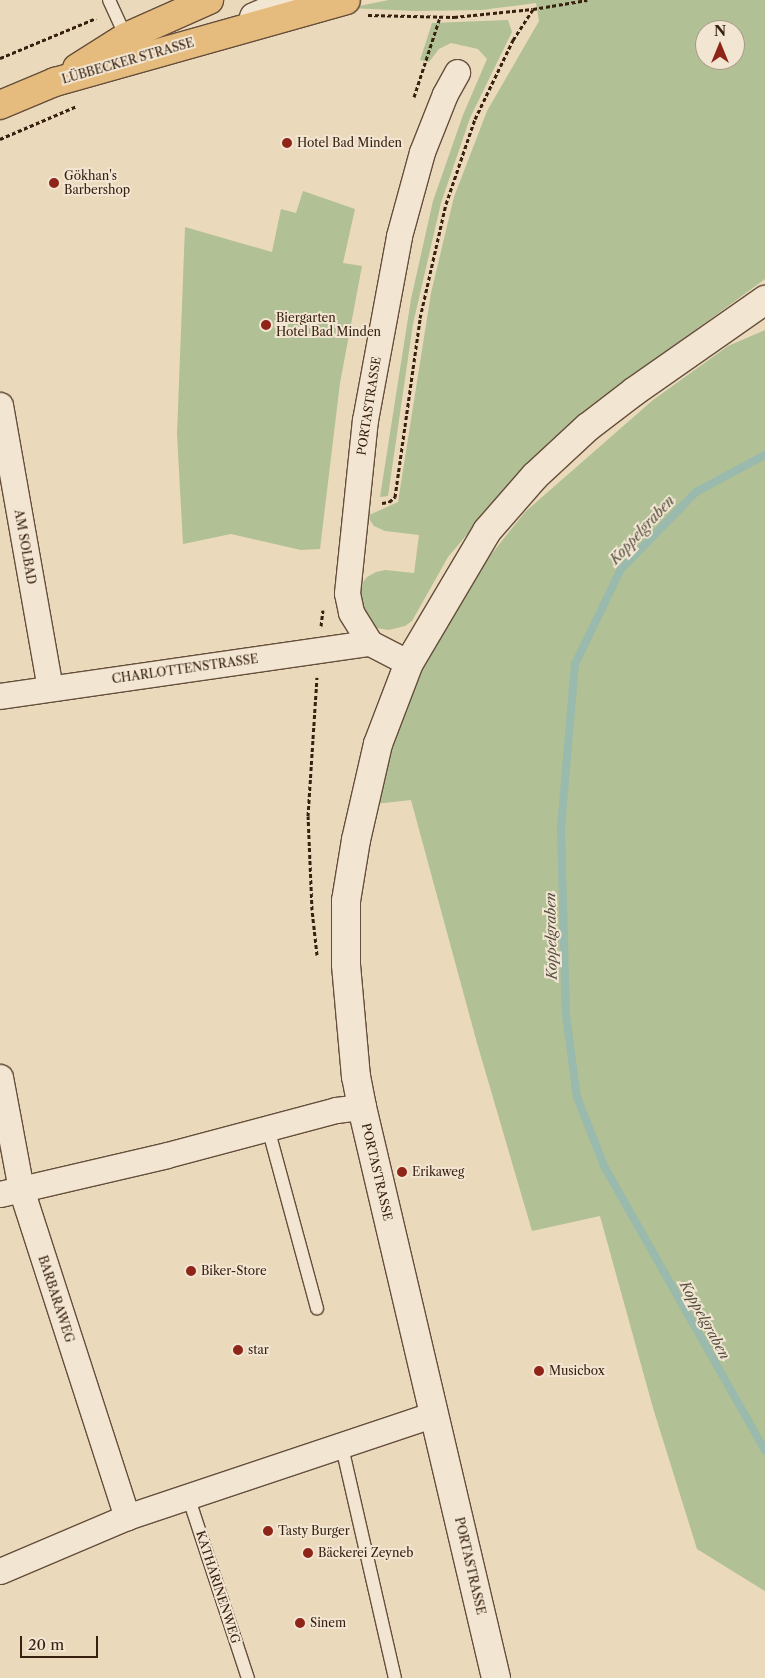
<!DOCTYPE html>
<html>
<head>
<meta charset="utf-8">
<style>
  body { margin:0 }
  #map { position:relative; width:765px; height:1678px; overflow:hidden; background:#ebd9bb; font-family:"Libre Caslon Text",serif }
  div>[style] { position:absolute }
  .green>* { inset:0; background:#b1c095 }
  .stream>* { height:8px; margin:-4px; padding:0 4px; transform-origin:4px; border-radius:4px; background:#99baac }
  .path>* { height:3px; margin-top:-1.5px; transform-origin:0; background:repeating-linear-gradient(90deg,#382010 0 4px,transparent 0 6.5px) }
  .roads { filter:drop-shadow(1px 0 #654e3b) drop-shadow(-1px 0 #654e3b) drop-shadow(0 1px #654e3b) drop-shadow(0 -1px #654e3b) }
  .service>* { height:12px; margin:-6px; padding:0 6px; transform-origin:6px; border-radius:6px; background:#f2e6d3 }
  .minor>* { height:25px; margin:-12.5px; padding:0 12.5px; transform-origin:12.5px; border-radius:12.5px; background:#f2e6d3 }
  .secondary>* { height:28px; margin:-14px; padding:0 14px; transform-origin:14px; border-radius:14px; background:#f2e6d3 }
  .primary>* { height:28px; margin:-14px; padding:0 14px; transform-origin:14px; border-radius:14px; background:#e6bc7e }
  .dots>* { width:14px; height:14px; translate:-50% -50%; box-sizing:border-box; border:2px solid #f2e6d3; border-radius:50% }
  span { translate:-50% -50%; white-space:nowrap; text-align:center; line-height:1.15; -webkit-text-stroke:4px #f2e6d3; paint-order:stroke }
  .street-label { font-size:12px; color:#382010 }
  .poi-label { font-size:12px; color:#382010 }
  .left { translate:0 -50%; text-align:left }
  .water-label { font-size:14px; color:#554e3f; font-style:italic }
  .north { position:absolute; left:695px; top:20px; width:50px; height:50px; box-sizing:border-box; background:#f2e6d3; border:1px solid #a89785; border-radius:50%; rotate:0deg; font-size:14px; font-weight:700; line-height:20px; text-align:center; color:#382010 }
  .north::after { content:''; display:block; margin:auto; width:18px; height:22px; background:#8f2418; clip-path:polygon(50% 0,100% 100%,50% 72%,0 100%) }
  .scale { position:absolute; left:20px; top:1636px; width:78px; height:22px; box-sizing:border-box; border:2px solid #382010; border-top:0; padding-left:6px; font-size:15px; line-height:18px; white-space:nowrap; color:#382010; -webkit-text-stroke:4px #f2e6d3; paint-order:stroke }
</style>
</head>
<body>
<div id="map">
  <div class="green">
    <div style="clip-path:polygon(evenodd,389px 0,765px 0,765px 279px,585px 411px,525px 466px,448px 557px,412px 621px,405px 626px,389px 630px,376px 628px,365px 621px,358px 589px,367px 577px,376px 572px,385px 570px,414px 573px,419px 535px,385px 531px,374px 526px,367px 516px,398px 502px,431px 293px,454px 197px,487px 111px,539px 21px,536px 3px,482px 10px,415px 11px,349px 8px,389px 0,705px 30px,735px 30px,735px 60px,705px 60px,705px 30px)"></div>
    <div style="clip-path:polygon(508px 20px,512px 32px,470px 118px,441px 203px,413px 324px,388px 496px,380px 497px,411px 299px,433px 201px,463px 115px,487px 59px,478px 49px,451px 43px,439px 49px,429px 62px,420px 60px,432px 23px)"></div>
    <div style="clip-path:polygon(303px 191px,355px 209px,343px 263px,362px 266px,340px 383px,320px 549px,301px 550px,231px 534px,183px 544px,177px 434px,185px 227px,272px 252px,281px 209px,296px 213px)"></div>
    <div style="clip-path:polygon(765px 330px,765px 1591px,697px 1549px,653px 1408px,600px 1216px,532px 1231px,477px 1043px,411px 800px,375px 804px,411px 690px,461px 592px,525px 512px,653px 400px,728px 346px)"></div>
  </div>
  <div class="stream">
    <div style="left:765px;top:455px;width:78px;rotate:151.8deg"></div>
    <div style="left:696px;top:492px;width:107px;rotate:134.2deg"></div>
    <div style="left:621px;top:569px;width:106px;rotate:115.8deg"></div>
    <div style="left:575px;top:664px;width:165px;rotate:94.9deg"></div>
    <div style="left:561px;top:828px;width:187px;rotate:88.5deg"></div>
    <div style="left:566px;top:1015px;width:83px;rotate:82.4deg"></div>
    <div style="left:577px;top:1097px;width:74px;rotate:68.6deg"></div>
    <div style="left:604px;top:1166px;width:327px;rotate:60.5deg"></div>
  </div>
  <div class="path">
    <div style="left:368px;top:15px;width:86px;rotate:1.3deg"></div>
    <div style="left:454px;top:17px;width:79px;rotate:-5.8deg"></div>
    <div style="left:533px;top:9px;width:55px;rotate:-9.5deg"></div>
    <div style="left:0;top:58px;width:104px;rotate:-22.6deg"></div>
    <div style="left:414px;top:97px;width:84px;rotate:-72deg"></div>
    <div style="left:0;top:139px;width:84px;rotate:-23.2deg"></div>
    <div style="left:382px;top:503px;width:7px;rotate:-8deg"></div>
    <div style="left:389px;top:502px;width:8px;rotate:-40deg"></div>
    <div style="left:395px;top:497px;width:181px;rotate:-82deg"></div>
    <div style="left:420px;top:318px;width:117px;rotate:-77.2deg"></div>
    <div style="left:446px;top:204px;width:90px;rotate:-71.2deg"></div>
    <div style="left:475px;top:119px;width:88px;rotate:-64.3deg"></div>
    <div style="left:513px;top:40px;width:37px;rotate:-57deg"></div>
    <div style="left:321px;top:626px;width:16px;rotate:-83deg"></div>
    <div style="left:317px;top:955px;width:45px;rotate:-96.3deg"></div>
    <div style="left:312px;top:910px;width:94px;rotate:-92.4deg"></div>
    <div style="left:308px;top:816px;width:139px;rotate:-86.3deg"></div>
  </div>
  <div class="roads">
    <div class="service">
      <div style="left:109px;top:0;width:41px;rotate:65.3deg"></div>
      <div style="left:268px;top:1128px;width:187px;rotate:74.8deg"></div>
      <div style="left:342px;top:1447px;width:237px;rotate:77.1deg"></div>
      <div style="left:188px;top:1496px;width:192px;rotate:71.8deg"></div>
    </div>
    <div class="minor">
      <div style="left:0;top:405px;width:287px;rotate:80deg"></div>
      <div style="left:409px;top:663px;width:44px;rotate:-152.9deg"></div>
      <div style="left:370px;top:643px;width:36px;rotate:-122deg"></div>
      <div style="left:351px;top:612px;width:19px;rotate:-102deg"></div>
      <div style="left:347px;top:593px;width:174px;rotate:-84.1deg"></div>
      <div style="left:365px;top:420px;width:187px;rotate:-79.5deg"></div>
      <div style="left:399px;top:236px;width:87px;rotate:-74.7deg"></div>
      <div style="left:422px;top:152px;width:62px;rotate:-68.4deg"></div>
      <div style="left:445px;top:94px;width:25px;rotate:-61deg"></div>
      <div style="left:0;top:696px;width:374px;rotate:-8.2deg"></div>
      <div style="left:0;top:1077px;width:114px;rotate:79.4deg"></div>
      <div style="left:21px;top:1189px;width:345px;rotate:72.1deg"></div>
      <div style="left:127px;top:1517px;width:138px;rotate:157deg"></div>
      <div style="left:0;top:1194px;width:171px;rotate:-13.1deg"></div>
      <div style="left:167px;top:1155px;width:175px;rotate:-14.9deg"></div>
      <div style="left:336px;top:1110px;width:26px;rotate:-7deg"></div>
      <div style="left:127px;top:1517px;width:324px;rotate:-18.5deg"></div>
    </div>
    <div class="secondary">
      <div style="left:254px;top:17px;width:43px;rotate:-23.6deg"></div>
      <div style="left:496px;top:1678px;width:587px;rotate:-103.21deg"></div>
      <div style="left:362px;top:1107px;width:31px;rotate:-101deg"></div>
      <div style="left:356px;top:1077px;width:113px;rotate:-95.1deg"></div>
      <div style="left:346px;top:964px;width:63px;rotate:-90deg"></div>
      <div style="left:346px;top:901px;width:62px;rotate:-80.7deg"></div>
      <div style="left:356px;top:840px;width:98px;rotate:-77.1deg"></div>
      <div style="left:378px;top:744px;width:87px;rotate:-69.1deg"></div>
      <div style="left:409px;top:663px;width:153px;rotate:-59.4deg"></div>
      <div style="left:487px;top:531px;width:73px;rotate:-48.9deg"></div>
      <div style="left:535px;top:476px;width:72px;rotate:-42.8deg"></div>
      <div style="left:588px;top:427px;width:59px;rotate:-37.5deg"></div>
      <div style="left:635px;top:391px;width:159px;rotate:-35deg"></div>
    </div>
    <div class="primary">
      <div style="left:77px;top:68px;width:58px;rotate:-32.3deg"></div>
      <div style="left:126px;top:37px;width:91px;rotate:-24deg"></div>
      <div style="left:0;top:105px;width:60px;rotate:-22.7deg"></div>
      <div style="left:55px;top:82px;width:302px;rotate:-15.7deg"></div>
    </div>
  </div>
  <div class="dots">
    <div style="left:287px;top:143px;background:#8f2418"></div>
    <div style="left:54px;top:183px;background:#8f2418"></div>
    <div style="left:266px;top:325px;background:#8f2418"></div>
    <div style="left:402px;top:1172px;background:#8f2418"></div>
    <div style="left:191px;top:1271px;background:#8f2418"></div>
    <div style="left:238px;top:1350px;background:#8f2418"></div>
    <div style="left:539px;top:1371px;background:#8f2418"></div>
    <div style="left:268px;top:1531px;background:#8f2418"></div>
    <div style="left:308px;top:1553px;background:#8f2418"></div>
    <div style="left:300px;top:1623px;background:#8f2418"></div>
  </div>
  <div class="street-label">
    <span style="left:128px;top:61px;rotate:-16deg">LÜBBECKER STRASSE</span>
    <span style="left:369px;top:406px;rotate:-81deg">PORTASTRASSE</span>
    <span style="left:25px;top:547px;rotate:80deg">AM SOLBAD</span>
    <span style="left:185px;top:669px;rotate:-8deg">CHARLOTTENSTRASSE</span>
    <span style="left:377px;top:1172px;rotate:77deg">PORTASTRASSE</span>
    <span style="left:56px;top:1299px;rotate:72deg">BARBARAWEG</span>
    <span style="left:470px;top:1566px;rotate:77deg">PORTASTRASSE</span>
    <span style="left:218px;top:1587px;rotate:72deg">KATHARINENWEG</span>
  </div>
  <div class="poi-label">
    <span class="left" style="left:297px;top:143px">Hotel Bad Minden</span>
    <span class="left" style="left:64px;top:183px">Gökhan's<br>Barbershop</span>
    <span class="left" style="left:276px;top:325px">Biergarten<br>Hotel Bad Minden</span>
    <span class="left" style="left:412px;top:1172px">Erikaweg</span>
    <span class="left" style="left:201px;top:1271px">Biker-Store</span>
    <span class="left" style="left:248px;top:1350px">star</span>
    <span class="left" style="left:549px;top:1371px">Musicbox</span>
    <span class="left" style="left:278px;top:1531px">Tasty Burger</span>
    <span class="left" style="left:318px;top:1553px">Bäckerei Zeyneb</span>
    <span class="left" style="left:310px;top:1623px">Sinem</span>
  </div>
  <div class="water-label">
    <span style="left:642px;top:530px;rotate:-47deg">Koppelgraben</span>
    <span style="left:551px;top:936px;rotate:-91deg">Koppelgraben</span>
    <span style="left:705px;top:1320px;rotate:61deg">Koppelgraben</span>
  </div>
  <div class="north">N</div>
  <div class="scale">20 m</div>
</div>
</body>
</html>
